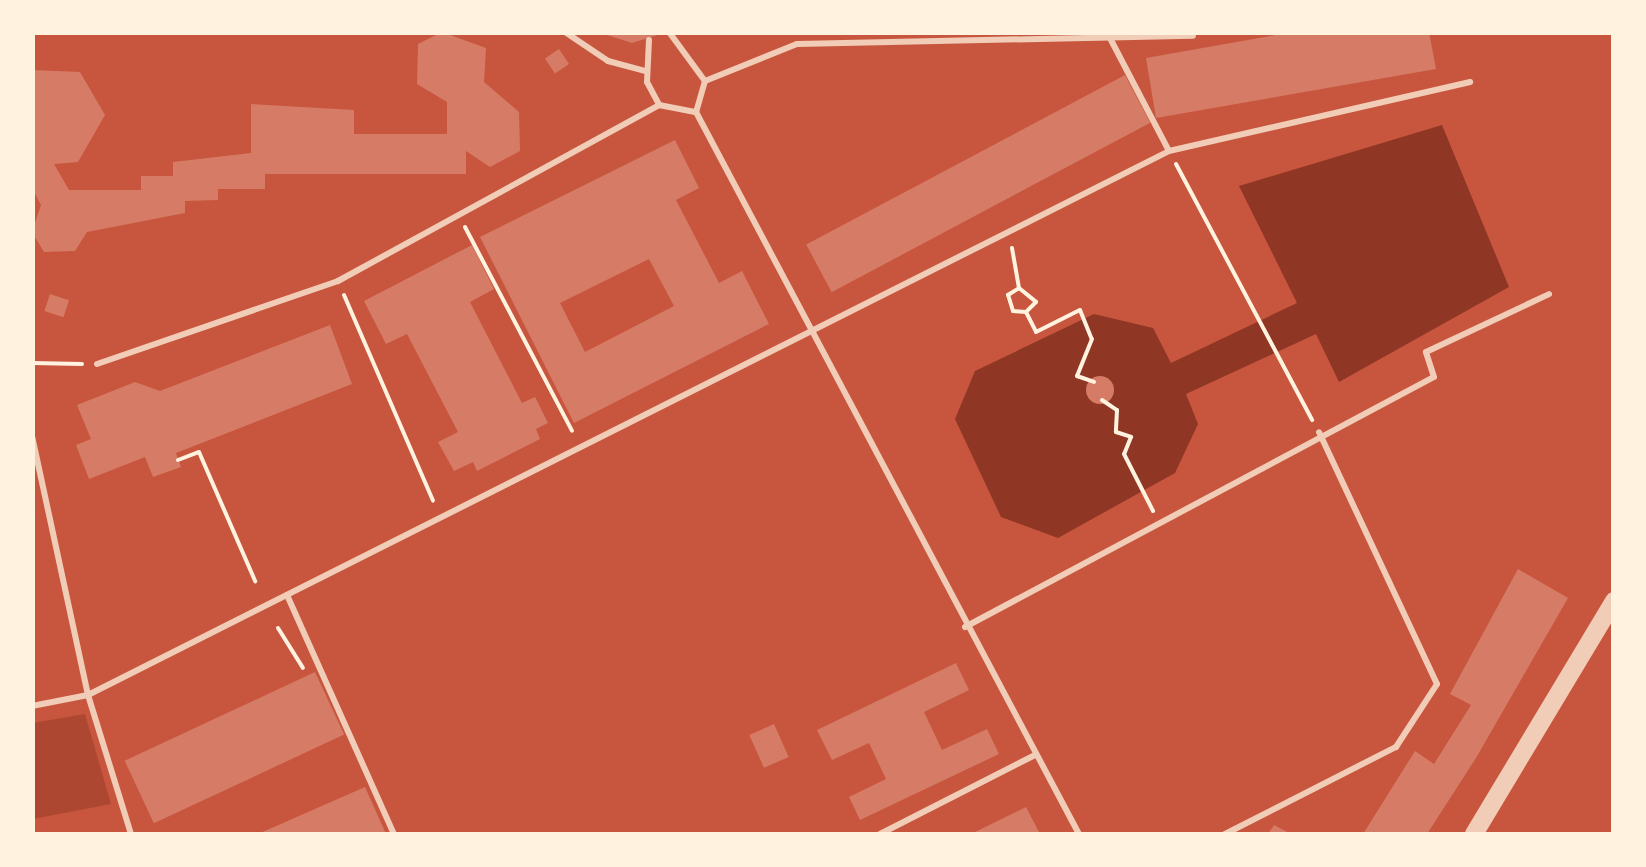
<!DOCTYPE html>
<html>
<head>
<meta charset="utf-8">
<style>
  body { margin:0 }
  #map { position:relative; width:1646px; height:867px; overflow:hidden; background:#c8553d; font-family:Poppins,sans-serif }
  div>[style] { position:absolute }
  .green>* { inset:0; background:#ae4732 }
  .water>* { inset:0; background:#8f3625 }
  .building>* { inset:0; background:#d67c66; transform-origin:0 0 }
  .round { border-radius:50% }
  .path>* { height:4px; margin:-2px; padding:0 2px; transform-origin:2px; border-radius:2px; background:#fff3e0 }
  .service>* { height:6px; margin:-3px; padding:0 3px; transform-origin:3px; border-radius:3px; background:#f1ccb7 }
  .tertiary>* { height:18px; margin:-9px; padding:0 9px; transform-origin:9px; border-radius:9px; background:#f1ccb7 }
  span { translate:-50% -50%; white-space:nowrap; text-align:center; line-height:1.15; -webkit-text-stroke:10px #fff3e0; paint-order:stroke }
  .frame { position:absolute; inset:0; border:35px solid #fff3e0; pointer-events:none }
</style>
</head>
<body>
<div id="map">
  <div class="green">
    <div style="clip-path:polygon(85px 714px,111px 804px,33px 819px,33px 723px)"></div>
  </div>
  <div class="water">
    <div style="clip-path:polygon(1442px 125px,1509px 287px,1339px 382px,1316px 334px,1186px 394px,1198px 424px,1175px 473px,1058px 538px,1001px 517px,955px 419px,975px 371px,1094px 314px,1153px 328px,1171px 363px,1297px 303px,1239px 186px)"></div>
  </div>
  <div class="building">
    <div style="clip-path:polygon(442px 32px,486px 48px,484px 82px,519px 112px,520px 151px,490px 167px,466px 151px,466px 174px,265px 174px,265px 189px,218px 189px,218px 200px,185px 201px,185px 213px,87px 232px,75px 251px,44px 252px,32px 232px,41px 205px,32px 188px,32px 70px,80px 72px,105px 115px,78px 162px,54px 164px,69px 190px,141px 190px,141px 176px,173px 176px,173px 162px,251px 153px,251px 104px,354px 110px,354px 134px,447px 134px,447px 102px,417px 84px,418px 44px)"></div>
    <div style="clip-path:polygon(598px 32px,667px 32px,632px 43px)"></div>
    <div style="clip-path:polygon(1293px 32px,1429px 32px,1436px 69px,1156px 118px,1146px 58px)"></div>
    <div style="left:559px;top:49px;width:18px;height:17px;rotate:56deg"></div>
    <div style="left:1125px;top:75px;width:54px;height:361px;rotate:62deg"></div>
    <div style="clip-path:polygon(evenodd,675px 140px,699px 188px,676px 200px,719px 283px,742px 271px,769px 324px,574px 423px,480px 237px,675px 140px,649px 259px,674px 306px,585px 352px,560px 303px,649px 259px)"></div>
    <div style="clip-path:polygon(472px 245px,494px 289px,470px 302px,522px 403px,535px 397px,548px 423px,536px 429px,540px 439px,477px 471px,473px 462px,454px 471px,438px 442px,458px 432px,407px 334px,386px 344px,364px 301px)"></div>
    <div style="left:50px;top:294px;width:20px;height:18px;rotate:18deg"></div>
    <div style="clip-path:polygon(330px 325px,352px 384px,176px 453px,181px 467px,153px 477px,145px 457px,89px 479px,76px 445px,91px 439px,77px 405px,135px 382px,160px 391px)"></div>
    <div class="round" style="left:1086px;top:376px;width:28px;height:28px"></div>
    <div style="clip-path:polygon(1518px 569px,1568px 598px,1476px 758px,1427px 834px,1363px 834px,1415px 751px,1434px 764px,1471px 705px,1450px 694px)"></div>
    <div style="clip-path:polygon(956px 663px,969px 690px,924px 712px,942px 750px,987px 729px,999px 754px,860px 820px,849px 797px,886px 779px,869px 743px,832px 760px,817px 730px)"></div>
    <div style="left:315px;top:672px;width:69px;height:210px;rotate:65deg"></div>
    <div style="left:774px;top:724px;width:36px;height:27px;rotate:66deg"></div>
    <div style="clip-path:polygon(365px 787px,386px 834px,258px 834px)"></div>
    <div style="clip-path:polygon(1026px 807px,1040px 834px,971px 834px)"></div>
    <div style="clip-path:polygon(1274px 825px,1291px 834px,1268px 834px)"></div>
  </div>
  <div class="path">
    <div style="left:1176px;top:164px;width:290px;rotate:62deg"></div>
    <div style="left:465px;top:227px;width:230px;rotate:62.3deg"></div>
    <div style="left:1012px;top:248px;width:41px;rotate:80.1deg"></div>
    <div style="left:1019px;top:288px;width:22px;rotate:39deg"></div>
    <div style="left:1036px;top:302px;width:14px;rotate:135deg"></div>
    <div style="left:1026px;top:312px;width:13px;rotate:-176deg"></div>
    <div style="left:1013px;top:311px;width:17px;rotate:-107deg"></div>
    <div style="left:1008px;top:295px;width:13px;rotate:-32deg"></div>
    <div style="left:344px;top:295px;width:224px;rotate:66.6deg"></div>
    <div style="left:1026px;top:312px;width:22px;rotate:63deg"></div>
    <div style="left:1036px;top:332px;width:49px;rotate:-26.6deg"></div>
    <div style="left:1080px;top:310px;width:31px;rotate:68deg"></div>
    <div style="left:1092px;top:339px;width:40px;rotate:112deg"></div>
    <div style="left:1077px;top:376px;width:18px;rotate:19deg"></div>
    <div style="left:32px;top:363px;width:50px;rotate:1.1deg"></div>
    <div style="left:1102px;top:400px;width:18px;rotate:34deg"></div>
    <div style="left:1117px;top:410px;width:22px;rotate:93deg"></div>
    <div style="left:1116px;top:432px;width:16px;rotate:18deg"></div>
    <div style="left:1131px;top:437px;width:18px;rotate:112deg"></div>
    <div style="left:1124px;top:454px;width:64px;rotate:63deg"></div>
    <div style="left:178px;top:460px;width:22px;rotate:-21deg"></div>
    <div style="left:199px;top:452px;width:141px;rotate:66.5deg"></div>
    <div style="left:278px;top:628px;width:47px;rotate:58deg"></div>
  </div>
  <div class="service">
    <div style="left:565px;top:32px;width:52px;rotate:34deg"></div>
    <div style="left:608px;top:61px;width:39px;rotate:15deg"></div>
    <div style="left:669px;top:32px;width:61px;rotate:53.7deg"></div>
    <div style="left:705px;top:81px;width:32px;rotate:106deg"></div>
    <div style="left:649px;top:40px;width:42px;rotate:92.7deg"></div>
    <div style="left:647px;top:82px;width:26px;rotate:62deg"></div>
    <div style="left:659px;top:105px;width:38px;rotate:11deg"></div>
    <div style="left:1111px;top:40px;width:125px;rotate:62.4deg"></div>
    <div style="left:705px;top:81px;width:99px;rotate:-21.9deg"></div>
    <div style="left:797px;top:44px;width:396px;rotate:-1.2deg"></div>
    <div style="left:696px;top:112px;width:817px;rotate:62.06deg"></div>
    <div style="left:97px;top:364px;width:255px;rotate:-19deg"></div>
    <div style="left:338px;top:281px;width:366px;rotate:-28.7deg"></div>
    <div style="left:32px;top:436px;width:265px;rotate:77.8deg"></div>
    <div style="left:88px;top:695px;width:145px;rotate:72.8deg"></div>
    <div style="left:287px;top:595px;width:262px;rotate:65.9deg"></div>
    <div style="left:965px;top:627px;width:531px;rotate:-28.06deg"></div>
    <div style="left:1434px;top:377px;width:26px;rotate:-108deg"></div>
    <div style="left:1426px;top:352px;width:136px;rotate:-25.2deg"></div>
    <div style="left:32px;top:706px;width:57px;rotate:-11.1deg"></div>
    <div style="left:88px;top:695px;width:1210px;rotate:-26.71deg"></div>
    <div style="left:1169px;top:151px;width:309px;rotate:-12.9deg"></div>
    <div style="left:880px;top:834px;width:174px;rotate:-27deg"></div>
    <div style="left:1225px;top:834px;width:192px;rotate:-27deg"></div>
    <div style="left:1396px;top:747px;width:75px;rotate:-56.9deg"></div>
    <div style="left:1437px;top:684px;width:278px;rotate:-115.1deg"></div>
  </div>
  <div class="tertiary">
    <div style="left:1474px;top:834px;width:272px;rotate:-59deg"></div>
  </div>
  <div class="frame"></div>
</div>
</body>
</html>
